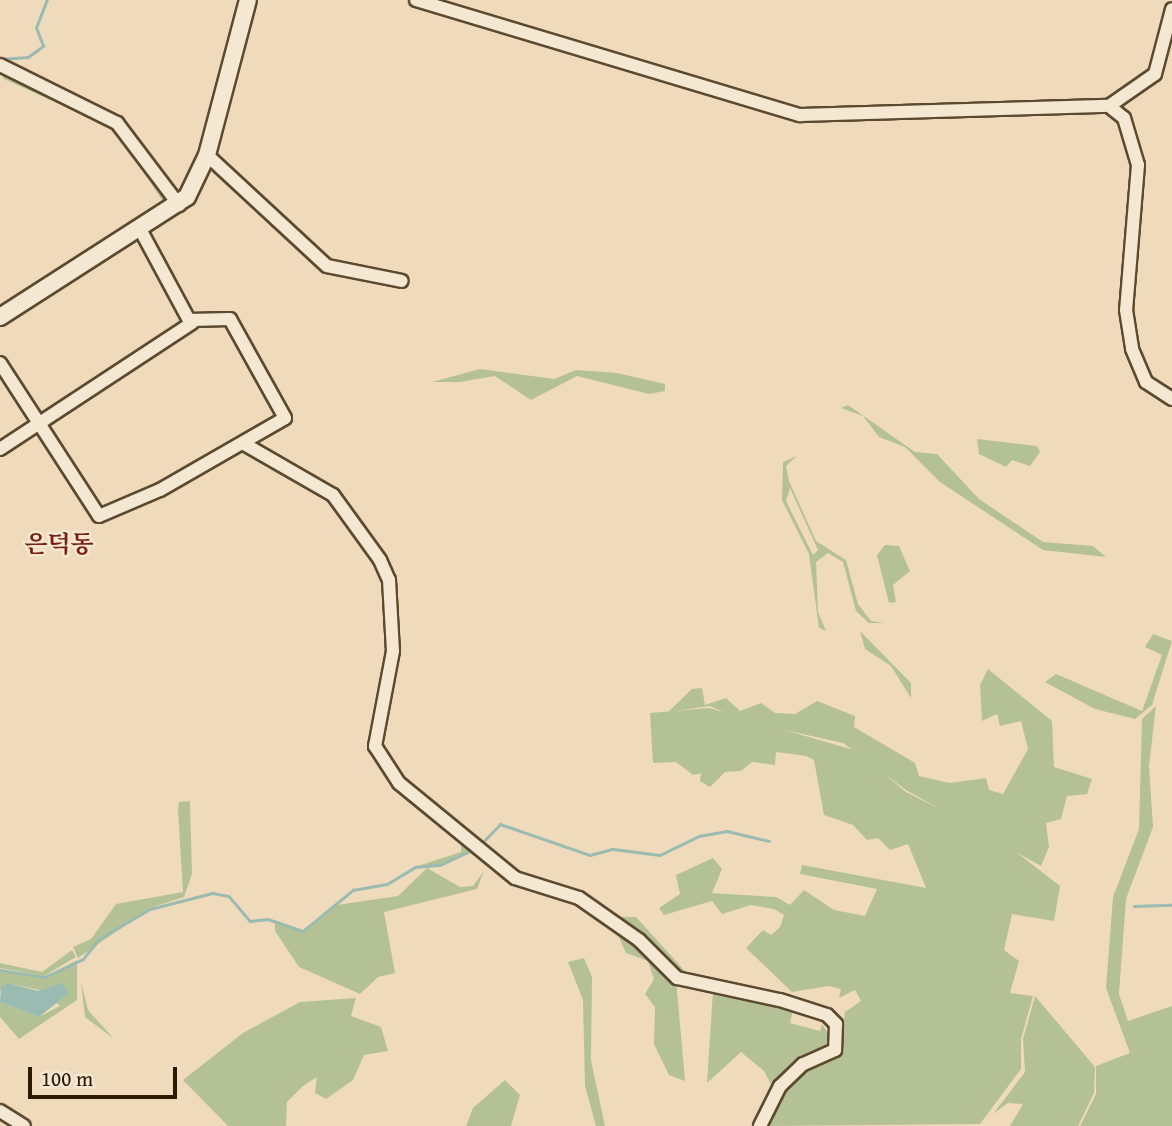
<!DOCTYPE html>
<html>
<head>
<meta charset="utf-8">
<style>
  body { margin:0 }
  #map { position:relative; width:1172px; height:1126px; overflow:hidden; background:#efdbbb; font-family:"Gentium Book Plus","Noto Serif KR",serif }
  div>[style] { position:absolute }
  .green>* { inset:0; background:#b4c194 }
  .water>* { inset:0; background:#9abbb1 }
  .stream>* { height:2.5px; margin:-1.25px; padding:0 1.25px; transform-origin:1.25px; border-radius:1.25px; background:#9abbb1 }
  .roads { filter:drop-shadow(2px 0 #5c4a30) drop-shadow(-2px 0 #5c4a30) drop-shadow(0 2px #5c4a30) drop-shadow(0 -2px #5c4a30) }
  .street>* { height:12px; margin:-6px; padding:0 6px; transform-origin:6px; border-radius:6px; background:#f5e8d3 }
  .secondary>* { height:16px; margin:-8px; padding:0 8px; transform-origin:8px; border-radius:8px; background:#f5e8d3 }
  span { translate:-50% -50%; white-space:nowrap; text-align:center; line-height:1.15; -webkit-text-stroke:5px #f5e8d3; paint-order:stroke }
  .quarter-label { font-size:24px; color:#7a1f14; font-weight:700 }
  .scale { position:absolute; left:28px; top:1067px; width:149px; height:32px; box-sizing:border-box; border:4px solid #2b1902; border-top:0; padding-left:9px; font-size:21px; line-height:24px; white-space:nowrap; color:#2b1902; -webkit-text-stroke:5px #f5e8d3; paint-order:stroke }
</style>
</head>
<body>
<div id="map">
  <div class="green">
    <div style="clip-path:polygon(0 71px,118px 127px,173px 207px,55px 279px,51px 274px,165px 205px,117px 130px,4px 79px)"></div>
    <div style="clip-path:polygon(480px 369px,554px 379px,576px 370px,617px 373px,665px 384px,665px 391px,649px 394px,577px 376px,531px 400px,495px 376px,460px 382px,432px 382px)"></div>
    <div style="clip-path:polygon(848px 405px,915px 452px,937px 454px,979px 499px,1043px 542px,1093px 546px,1106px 557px,1043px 550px,940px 482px,905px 447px,879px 437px,863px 416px,841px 408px)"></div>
    <div style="clip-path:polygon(977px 439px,1037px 446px,1040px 452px,1030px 466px,1012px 460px,1006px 467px,979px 454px)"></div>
    <div style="clip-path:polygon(evenodd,797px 456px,786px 466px,789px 481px,816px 541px,846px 560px,858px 604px,871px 621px,884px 623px,869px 623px,856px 611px,843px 562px,828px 553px,816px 562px,818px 612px,826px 631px,819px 628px,809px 554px,782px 500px,783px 462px,797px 456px,790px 488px,818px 550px,813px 555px,786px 501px,790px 488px)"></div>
    <div style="clip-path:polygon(885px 545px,899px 546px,910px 571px,893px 585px,896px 602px,889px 603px,877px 555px)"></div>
    <div style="clip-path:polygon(860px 631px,911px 683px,911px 698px,891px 666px,865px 649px)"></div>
    <div style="clip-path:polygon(1153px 634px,1172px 641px,1152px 705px,1135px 719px,1095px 709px,1045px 682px,1056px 674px,1142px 711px,1162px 655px,1145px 647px)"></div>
    <div style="clip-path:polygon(988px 669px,1052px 721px,1054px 767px,1092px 779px,1087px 794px,1067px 796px,1061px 819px,1046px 823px,1049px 847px,1041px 866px,906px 790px,843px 743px,740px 720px,710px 706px,668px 712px,692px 689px,702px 688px,705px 705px,726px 698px,740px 711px,761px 703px,775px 713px,795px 714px,817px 701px,855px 716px,854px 727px,915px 763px,919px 776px,950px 783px,986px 778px,989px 790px,1003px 794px,1028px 749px,1021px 721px,1000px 726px,997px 714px,982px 721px,980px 685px)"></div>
    <div style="clip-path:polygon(1156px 706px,1149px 766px,1153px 827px,1126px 899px,1119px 994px,1128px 1021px,1172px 1006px,1172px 1126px,1080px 1126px,1096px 1094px,1096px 1066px,1130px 1053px,1106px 988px,1113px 897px,1139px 829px,1142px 719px)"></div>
    <div style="clip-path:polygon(709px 708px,857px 751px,906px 792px,1001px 840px,1060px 886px,1054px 921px,1012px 914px,1004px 950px,1019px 961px,1010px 993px,1033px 996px,1021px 1039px,1021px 1069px,980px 1124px,765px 1126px,783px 1088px,806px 1068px,838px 1056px,845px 1012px,861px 1001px,855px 990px,839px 998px,841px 989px,829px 986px,792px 992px,746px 948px,763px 930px,771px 935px,780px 927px,784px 915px,774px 909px,751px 905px,722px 914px,712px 901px,664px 915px,659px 908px,680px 894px,676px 875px,713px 858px,722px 869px,712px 893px,776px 897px,790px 905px,804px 890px,834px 910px,865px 916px,877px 889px,800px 874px,802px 865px,926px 888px,908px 844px,890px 850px,878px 838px,867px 840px,853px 825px,824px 815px,814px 760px,806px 756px,776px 752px,775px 765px,752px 762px,741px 771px,725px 772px,710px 787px,700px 781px,701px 773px,693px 775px,676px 762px,653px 763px,650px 713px)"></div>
    <div style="clip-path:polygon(190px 801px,192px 874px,184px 897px,150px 908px,78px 958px,73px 947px,91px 939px,116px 904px,183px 892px,178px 809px,179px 802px)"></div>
    <div style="clip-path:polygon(462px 839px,477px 846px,440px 865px,415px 867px,461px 852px)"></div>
    <div style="clip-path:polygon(427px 868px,460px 887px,473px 886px,484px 871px,477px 889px,384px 912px,395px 973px,378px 977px,360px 994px,299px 967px,275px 931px,275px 922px,303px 932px,337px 905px,398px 896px)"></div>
    <div style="clip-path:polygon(613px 917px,636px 917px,685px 971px,684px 977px)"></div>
    <div style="clip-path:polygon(613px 924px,676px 979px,685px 1081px,669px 1075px,654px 1044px,655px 1007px,645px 994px,654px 979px,648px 961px,626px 953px)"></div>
    <div style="clip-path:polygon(72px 950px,76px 957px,44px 976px,0 968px,0 963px,42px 972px)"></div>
    <div style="clip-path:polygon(584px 958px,592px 977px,591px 1060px,605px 1126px,596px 1126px,585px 1086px,583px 1000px,568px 962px)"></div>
    <div style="clip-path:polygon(77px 960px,77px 1000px,19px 1039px,0 1017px,0 1002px,39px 1017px,60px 1006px,43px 991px,9px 983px,0 991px,0 970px,45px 978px)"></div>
    <div style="clip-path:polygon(81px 982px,88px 1010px,114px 1039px,85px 1017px)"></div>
    <div style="clip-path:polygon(713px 991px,794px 1006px,790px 1023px,820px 1031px,822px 1024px,835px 1044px,774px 1090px,764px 1071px,741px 1052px,707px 1083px)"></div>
    <div style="clip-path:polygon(1035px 996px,1095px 1067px,1094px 1093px,1078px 1126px,1010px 1126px,1023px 1104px,1008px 1103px,993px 1114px,1025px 1072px,1023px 1039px)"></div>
    <div style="clip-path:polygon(356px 998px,351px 1016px,381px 1027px,388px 1051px,364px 1055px,353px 1080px,326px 1099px,315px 1093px,317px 1077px,303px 1086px,287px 1102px,286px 1126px,228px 1126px,183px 1080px,243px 1033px,300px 1002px)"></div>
    <div style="clip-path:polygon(505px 1080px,520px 1095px,511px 1126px,466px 1126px,473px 1108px)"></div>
  </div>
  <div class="water">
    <div style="clip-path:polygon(9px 983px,38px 991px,62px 983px,69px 993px,39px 1017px,0 1002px,1px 987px)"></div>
  </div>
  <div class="stream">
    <div style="left:0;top:59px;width:28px;rotate:-4deg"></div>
    <div style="left:28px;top:57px;width:19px;rotate:-36deg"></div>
    <div style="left:43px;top:46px;width:19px;rotate:-111deg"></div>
    <div style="left:36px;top:28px;width:30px;rotate:-69deg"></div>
    <div style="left:480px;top:845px;width:29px;rotate:-46deg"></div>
    <div style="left:500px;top:824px;width:95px;rotate:19deg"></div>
    <div style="left:590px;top:855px;width:24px;rotate:-15deg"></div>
    <div style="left:613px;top:849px;width:47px;rotate:7.3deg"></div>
    <div style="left:660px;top:855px;width:43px;rotate:-26deg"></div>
    <div style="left:699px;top:836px;width:28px;rotate:-10deg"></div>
    <div style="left:727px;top:831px;width:43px;rotate:13.4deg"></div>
    <div style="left:1134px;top:906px;width:38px;rotate:-2deg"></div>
    <div style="left:0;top:970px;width:46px;rotate:8.8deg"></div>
    <div style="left:45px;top:977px;width:42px;rotate:-25.3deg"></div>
    <div style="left:83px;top:959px;width:26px;rotate:-51deg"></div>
    <div style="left:99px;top:939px;width:59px;rotate:-30.5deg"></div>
    <div style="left:150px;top:909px;width:65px;rotate:-14.3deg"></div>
    <div style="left:213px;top:893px;width:16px;rotate:11deg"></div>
    <div style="left:229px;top:896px;width:33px;rotate:50deg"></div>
    <div style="left:250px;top:921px;width:18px;rotate:-6deg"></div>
    <div style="left:268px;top:919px;width:37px;rotate:19deg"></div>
    <div style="left:303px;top:931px;width:65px;rotate:-39.4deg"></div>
    <div style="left:353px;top:890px;width:35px;rotate:-10deg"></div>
    <div style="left:387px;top:884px;width:33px;rotate:-31deg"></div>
    <div style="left:415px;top:867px;width:25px;rotate:-5deg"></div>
    <div style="left:440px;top:865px;width:38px;rotate:-25deg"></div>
  </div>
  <div class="roads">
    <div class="street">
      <div style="left:416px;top:0;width:401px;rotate:16.7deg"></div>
      <div style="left:800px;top:115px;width:309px;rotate:-1.7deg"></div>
      <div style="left:1109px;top:106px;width:19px;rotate:39deg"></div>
      <div style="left:1124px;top:118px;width:49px;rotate:73.4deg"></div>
      <div style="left:1138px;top:165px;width:145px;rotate:94.7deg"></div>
      <div style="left:1126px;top:310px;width:39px;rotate:81deg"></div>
      <div style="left:1132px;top:349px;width:36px;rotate:67deg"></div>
      <div style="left:1146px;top:382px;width:31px;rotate:33deg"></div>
      <div style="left:0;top:65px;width:131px;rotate:26.4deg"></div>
      <div style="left:117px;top:123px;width:103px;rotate:52.9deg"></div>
      <div style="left:1109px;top:106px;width:56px;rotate:-34.8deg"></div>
      <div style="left:1155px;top:74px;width:67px;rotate:-75.3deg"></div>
      <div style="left:207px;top:155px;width:163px;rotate:42.8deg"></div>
      <div style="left:327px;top:266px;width:76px;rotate:11.3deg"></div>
      <div style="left:0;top:363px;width:182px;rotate:57.1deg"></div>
      <div style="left:99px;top:516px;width:66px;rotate:-23.1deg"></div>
      <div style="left:160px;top:490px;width:144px;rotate:-29.9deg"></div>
      <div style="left:285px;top:418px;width:113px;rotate:-119.1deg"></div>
      <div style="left:230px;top:319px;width:41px;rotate:178.6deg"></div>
      <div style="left:189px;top:320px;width:101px;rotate:-118.3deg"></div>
      <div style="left:246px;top:445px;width:100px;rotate:29.9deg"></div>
      <div style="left:333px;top:495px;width:80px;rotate:54.1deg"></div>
      <div style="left:380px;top:560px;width:22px;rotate:66deg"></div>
      <div style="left:389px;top:580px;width:71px;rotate:86.8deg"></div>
      <div style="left:393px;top:651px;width:97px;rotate:100.7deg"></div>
      <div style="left:375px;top:746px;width:44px;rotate:57deg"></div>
      <div style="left:399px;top:783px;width:150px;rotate:39.3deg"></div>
      <div style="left:515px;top:878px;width:67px;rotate:17.4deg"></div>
      <div style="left:579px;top:898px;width:73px;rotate:35deg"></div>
      <div style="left:639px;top:940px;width:54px;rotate:45deg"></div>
      <div style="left:677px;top:978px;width:105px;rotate:12.1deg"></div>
      <div style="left:780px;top:1000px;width:49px;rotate:17.7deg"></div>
      <div style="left:827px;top:1015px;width:13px;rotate:45deg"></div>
      <div style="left:836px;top:1024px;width:26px;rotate:92deg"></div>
      <div style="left:835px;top:1050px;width:35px;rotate:156deg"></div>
      <div style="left:803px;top:1064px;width:32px;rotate:136deg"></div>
      <div style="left:780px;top:1086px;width:45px;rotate:116.6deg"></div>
      <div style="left:0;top:449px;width:230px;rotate:-33.3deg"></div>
      <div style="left:0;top:1111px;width:28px;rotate:32deg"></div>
    </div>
    <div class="secondary">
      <div style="left:0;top:317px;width:222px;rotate:-32.7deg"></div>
      <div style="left:187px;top:197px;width:47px;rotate:-64.5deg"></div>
      <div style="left:207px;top:155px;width:160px;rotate:-75.2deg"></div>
    </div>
  </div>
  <div class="quarter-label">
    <span style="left:59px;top:544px">은덕동</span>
  </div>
  <div class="scale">100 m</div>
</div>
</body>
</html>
